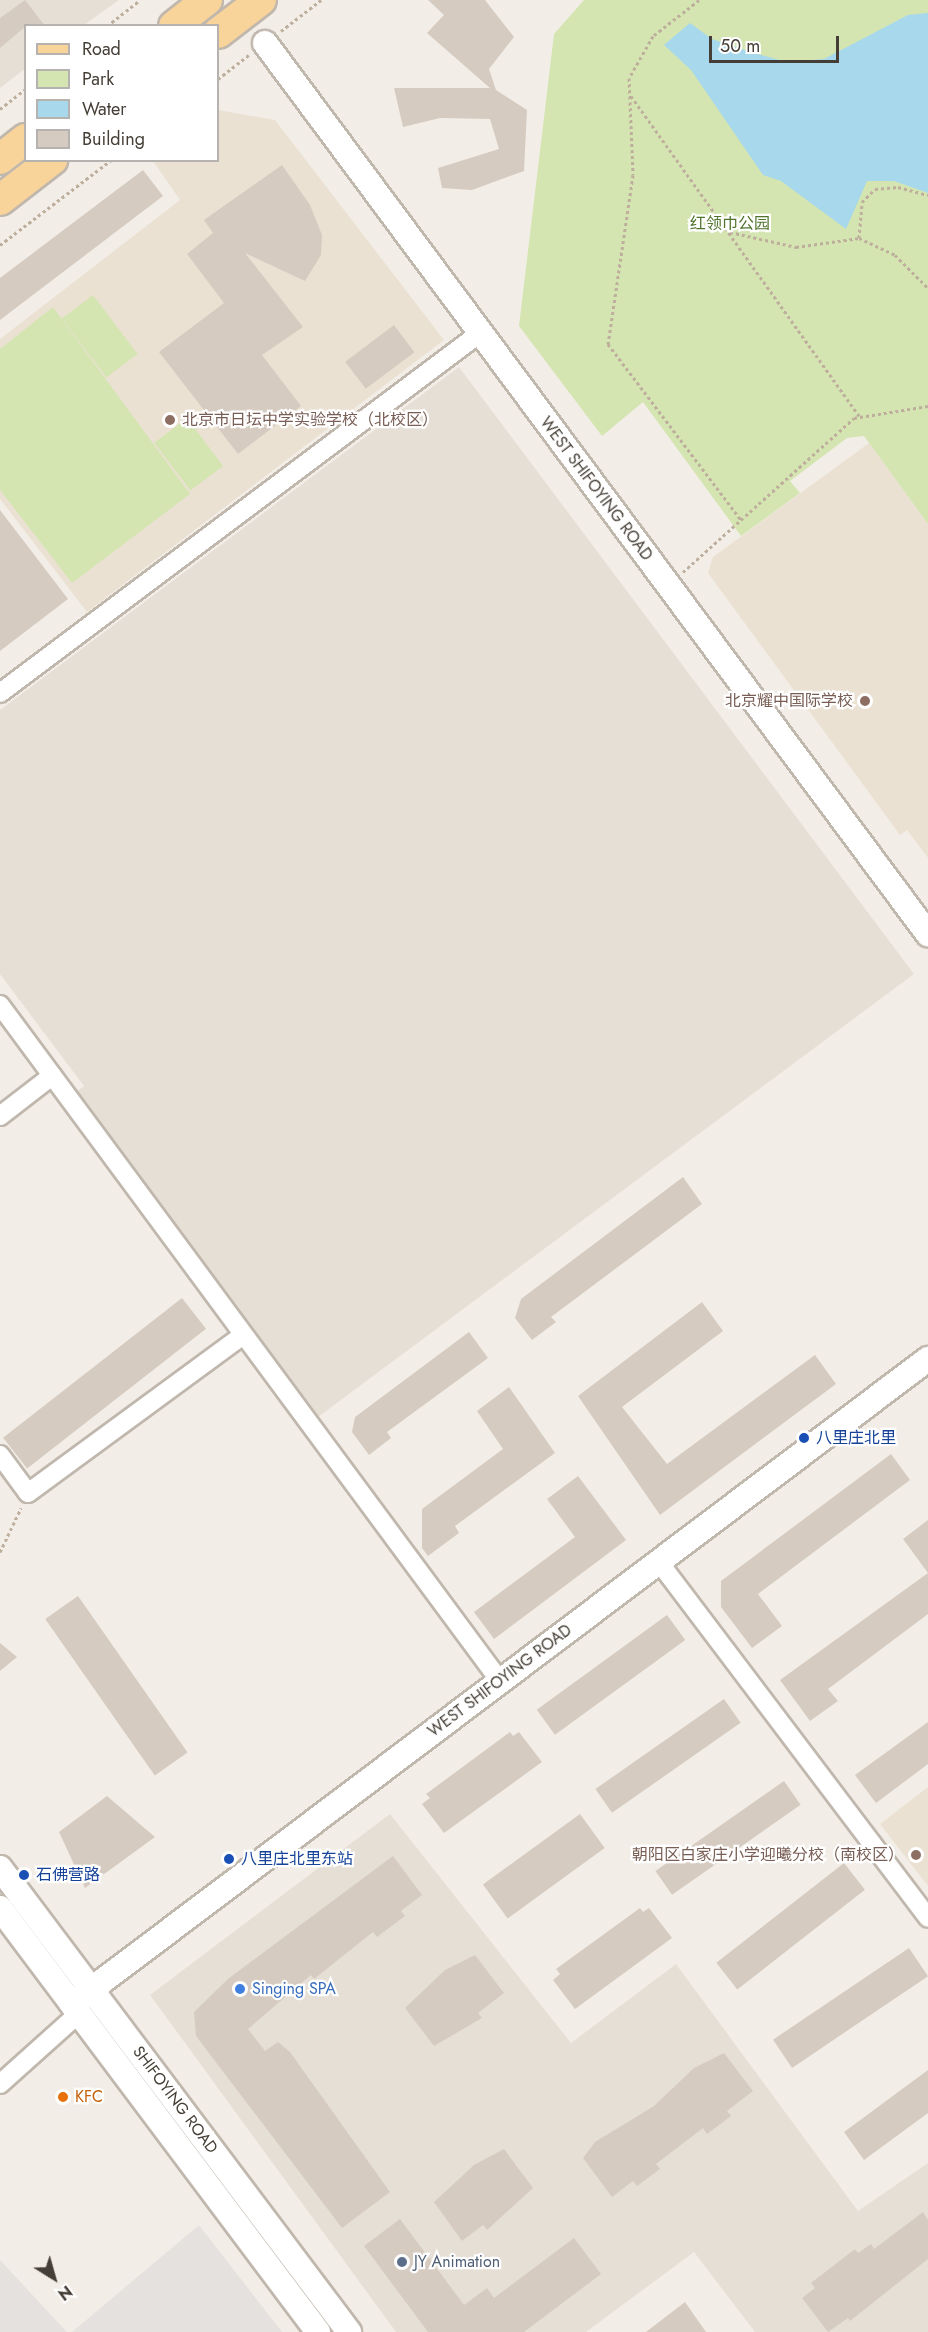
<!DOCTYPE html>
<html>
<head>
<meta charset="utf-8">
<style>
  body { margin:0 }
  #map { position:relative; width:928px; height:2332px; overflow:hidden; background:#f2eee7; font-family:Jost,"Noto Sans SC",sans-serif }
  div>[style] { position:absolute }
  .residential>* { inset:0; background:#e6dfd6 }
  .education>* { inset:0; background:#ebe1d2 }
  .green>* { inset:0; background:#d4e5b2; transform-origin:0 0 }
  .parking>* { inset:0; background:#e4e1df }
  .water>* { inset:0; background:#a7d8ec }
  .building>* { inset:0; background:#d6cbc0; transform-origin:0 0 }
  .path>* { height:3px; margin-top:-1.5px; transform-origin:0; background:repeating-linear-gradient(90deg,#beae9c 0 3px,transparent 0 6px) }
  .roads { filter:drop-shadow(2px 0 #c0b7ad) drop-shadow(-2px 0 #c0b7ad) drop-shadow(0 2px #c0b7ad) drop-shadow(0 -2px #c0b7ad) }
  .minor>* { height:18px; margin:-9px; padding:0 9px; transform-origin:9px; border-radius:9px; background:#fff }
  .tertiary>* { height:24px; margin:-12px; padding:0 12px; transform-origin:12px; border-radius:12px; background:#fff }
  .primary>* { height:30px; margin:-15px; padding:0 15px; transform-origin:15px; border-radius:15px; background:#f8d39a }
  .dots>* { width:16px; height:16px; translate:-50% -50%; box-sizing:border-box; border:3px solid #fff; border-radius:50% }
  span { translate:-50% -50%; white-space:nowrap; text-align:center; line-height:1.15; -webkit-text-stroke:4.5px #fff; paint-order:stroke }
  .park-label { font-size:16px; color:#50742d }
  .education-label { font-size:16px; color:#785e54 }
  .left { translate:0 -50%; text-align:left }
  .right { translate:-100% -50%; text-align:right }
  .street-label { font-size:16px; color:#453e36 }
  .transit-label { font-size:16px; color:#164399 }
  .shop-label { font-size:16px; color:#366cbe }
  .food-label { font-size:16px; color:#c56008 }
  .service-label { font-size:16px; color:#4e5e75 }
  .legend { position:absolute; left:24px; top:24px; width:195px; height:138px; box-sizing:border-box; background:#fff; border:2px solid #b5b2af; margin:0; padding:8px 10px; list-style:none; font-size:18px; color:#453e36 }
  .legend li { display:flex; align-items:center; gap:12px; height:30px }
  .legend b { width:30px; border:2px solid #b5b2af }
  .north { position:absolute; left:24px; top:2248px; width:60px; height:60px; -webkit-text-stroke:4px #fff; paint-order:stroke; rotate:143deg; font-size:16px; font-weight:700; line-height:24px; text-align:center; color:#453e36 }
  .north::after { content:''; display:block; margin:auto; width:21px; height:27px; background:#453e36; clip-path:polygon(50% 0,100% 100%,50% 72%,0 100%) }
  .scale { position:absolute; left:709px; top:36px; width:130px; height:27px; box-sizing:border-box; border:3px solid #453e36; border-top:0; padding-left:8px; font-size:18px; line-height:21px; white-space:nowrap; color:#453e36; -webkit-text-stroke:4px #fff; paint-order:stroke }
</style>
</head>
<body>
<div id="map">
  <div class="residential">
    <div style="clip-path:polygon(0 0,119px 0,84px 25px,26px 26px,25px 69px,0 88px)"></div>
    <div style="clip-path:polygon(459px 367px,914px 974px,318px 1417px,73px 1094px,84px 1086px,0 974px,0 710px)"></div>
    <div style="clip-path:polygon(390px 1814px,571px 2043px,676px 1964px,858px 2211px,928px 2163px,928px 2332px,755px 2332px,694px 2252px,586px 2332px,396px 2332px,150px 1995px)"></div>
  </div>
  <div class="education">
    <div style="clip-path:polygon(218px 110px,275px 120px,444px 340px,87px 612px,0 499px,0 339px,180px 200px,153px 161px,218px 160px)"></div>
    <div style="clip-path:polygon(869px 443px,928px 524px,928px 858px,907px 830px,900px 835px,708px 573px,713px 557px)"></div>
    <div style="clip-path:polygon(928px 1787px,928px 1886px,880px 1824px)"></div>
  </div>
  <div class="green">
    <div style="clip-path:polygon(584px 0,928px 0,928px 524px,864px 436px,847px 438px,790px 481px,800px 493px,741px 536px,643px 402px,602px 436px,519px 326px,554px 34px)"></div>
    <div style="left:93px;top:295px;width:74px;height:39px;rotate:53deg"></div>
    <div style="clip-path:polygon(53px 307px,190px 494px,72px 583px,0 490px,0 349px)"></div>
    <div style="left:187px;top:418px;width:60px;height:41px;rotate:53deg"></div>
  </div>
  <div class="parking">
    <div style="clip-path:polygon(199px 2225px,282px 2332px,72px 2332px)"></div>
    <div style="clip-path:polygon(0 2260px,67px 2332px,0 2332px)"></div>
  </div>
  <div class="water">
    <div style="clip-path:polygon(928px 13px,928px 193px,894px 181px,867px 181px,846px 229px,781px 181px,763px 175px,691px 70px,664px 45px,690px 23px,712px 39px,757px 54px,787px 62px,824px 59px,908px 15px)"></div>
  </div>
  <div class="building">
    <div style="clip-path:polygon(25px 0,45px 26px,26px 26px,0 48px,0 18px)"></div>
    <div style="clip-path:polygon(428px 0,485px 0,514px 37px,489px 69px,496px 90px,527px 110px,524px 171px,472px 190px,442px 188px,438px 168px,499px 149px,490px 119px,440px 118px,403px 127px,394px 88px,490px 88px,427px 33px,444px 15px)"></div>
    <div style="clip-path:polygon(282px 165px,310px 205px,322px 235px,321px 255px,305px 281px,245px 253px,303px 327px,262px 355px,301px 406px,238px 454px,159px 352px,224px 303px,187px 254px,213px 233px,204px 220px)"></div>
    <div style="clip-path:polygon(143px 170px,163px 196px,0 320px,0 278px)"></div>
    <div style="left:394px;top:325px;width:34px;height:61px;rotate:53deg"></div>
    <div style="clip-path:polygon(0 510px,68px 599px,0 651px)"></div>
    <div style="clip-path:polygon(683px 1177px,702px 1204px,551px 1317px,556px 1322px,532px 1340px,515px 1318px,521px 1299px)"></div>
    <div style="left:182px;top:1298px;width:39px;height:227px;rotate:52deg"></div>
    <div style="clip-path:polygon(702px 1302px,723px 1331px,622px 1407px,667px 1464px,815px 1355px,836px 1384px,660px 1515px,578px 1396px)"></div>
    <div style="clip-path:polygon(469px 1332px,488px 1358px,387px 1432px,391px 1438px,369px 1455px,352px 1432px,355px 1417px)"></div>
    <div style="clip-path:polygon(509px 1387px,555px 1453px,455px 1526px,459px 1533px,428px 1556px,422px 1548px,422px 1509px,503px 1449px,477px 1411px)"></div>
    <div style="clip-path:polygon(891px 1454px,910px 1480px,758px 1594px,782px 1626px,752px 1648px,721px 1607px,721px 1581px)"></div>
    <div style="clip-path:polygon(578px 1476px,626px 1540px,494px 1639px,474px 1612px,575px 1537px,547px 1499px)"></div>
    <div style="clip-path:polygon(928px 1520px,928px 1614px,828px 1689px,838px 1701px,810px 1721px,780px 1680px,928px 1573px,903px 1539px)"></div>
    <div style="left:78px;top:1596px;width:191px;height:40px;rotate:55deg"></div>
    <div style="left:667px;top:1615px;width:31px;height:161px;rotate:54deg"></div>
    <div style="clip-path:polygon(0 1643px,17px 1657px,0 1671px)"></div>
    <div style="left:724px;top:1699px;width:29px;height:157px;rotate:55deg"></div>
    <div style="clip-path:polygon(928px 1722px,928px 1764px,876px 1803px,855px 1775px)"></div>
    <div style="clip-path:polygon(510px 1732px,513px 1736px,519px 1732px,542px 1762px,444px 1833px,422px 1804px,430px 1798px,426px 1794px)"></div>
    <div style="left:784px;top:1781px;width:29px;height:157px;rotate:55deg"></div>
    <div style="clip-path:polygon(107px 1796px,155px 1837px,85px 1888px,59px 1832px)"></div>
    <div style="left:580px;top:1814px;width:42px;height:120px;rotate:54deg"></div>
    <div style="clip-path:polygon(393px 1856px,422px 1895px,401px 1911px,405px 1916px,377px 1937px,373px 1932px,314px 1979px,311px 1975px,248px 2029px,265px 2051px,278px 2042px,290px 2052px,390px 2192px,342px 2228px,196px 2036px,194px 2012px,229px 1978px)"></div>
    <div style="left:844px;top:1863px;width:34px;height:162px;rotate:52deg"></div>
    <div style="clip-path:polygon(640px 1908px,643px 1912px,649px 1908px,672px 1938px,575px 2009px,553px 1980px,560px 1974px,556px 1969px)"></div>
    <div style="left:909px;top:1948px;width:34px;height:164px;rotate:56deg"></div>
    <div style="clip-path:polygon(475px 1955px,504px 1993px,478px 2013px,482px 2018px,434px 2046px,405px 2008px,445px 1970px)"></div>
    <div style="clip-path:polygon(724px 2053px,753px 2091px,727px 2111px,731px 2116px,707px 2134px,703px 2128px,656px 2164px,660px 2169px,637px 2186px,633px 2181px,612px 2197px,583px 2158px,595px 2142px,654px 2106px,694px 2068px)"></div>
    <div style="clip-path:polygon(928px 2070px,928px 2113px,864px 2160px,844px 2132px)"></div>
    <div style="clip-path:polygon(504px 2149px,533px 2188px,487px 2230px,483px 2225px,462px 2241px,434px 2202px,474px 2165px)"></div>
    <div style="clip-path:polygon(923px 2212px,928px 2220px,928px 2259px,850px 2321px,848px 2318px,828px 2332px,802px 2298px,815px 2288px,811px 2283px,855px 2249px,858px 2253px,871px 2244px,874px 2249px)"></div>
    <div style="clip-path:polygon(400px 2219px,464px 2305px,487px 2288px,494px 2298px,574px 2238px,601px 2274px,524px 2332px,428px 2332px,364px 2246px)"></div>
    <div style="clip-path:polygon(685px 2302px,706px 2332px,646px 2332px)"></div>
  </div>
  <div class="path">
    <div style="left:699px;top:0;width:58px;rotate:142deg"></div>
    <div style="left:653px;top:36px;width:48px;rotate:119.7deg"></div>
    <div style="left:629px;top:78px;width:97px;rotate:87.6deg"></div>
    <div style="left:633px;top:175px;width:171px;rotate:98.4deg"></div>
    <div style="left:608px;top:344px;width:221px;rotate:52.9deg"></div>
    <div style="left:107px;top:26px;width:42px;rotate:-38.2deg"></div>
    <div style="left:281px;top:31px;width:51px;rotate:-37.8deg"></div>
    <div style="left:218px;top:79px;width:39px;rotate:-38deg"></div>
    <div style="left:631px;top:96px;width:394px;rotate:54.5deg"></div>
    <div style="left:0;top:109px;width:33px;rotate:-38deg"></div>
    <div style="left:730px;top:232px;width:68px;rotate:12.8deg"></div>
    <div style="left:796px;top:247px;width:64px;rotate:-8.1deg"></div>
    <div style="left:859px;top:238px;width:36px;rotate:-85deg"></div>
    <div style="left:862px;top:202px;width:18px;rotate:-45deg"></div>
    <div style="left:875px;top:189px;width:23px;rotate:-5deg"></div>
    <div style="left:898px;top:187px;width:31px;rotate:15deg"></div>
    <div style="left:859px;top:238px;width:40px;rotate:25deg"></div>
    <div style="left:895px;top:255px;width:47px;rotate:45deg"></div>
    <div style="left:0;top:245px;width:140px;rotate:-37.4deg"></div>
    <div style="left:683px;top:572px;width:230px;rotate:-42deg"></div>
    <div style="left:854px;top:418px;width:75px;rotate:-9.2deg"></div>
    <div style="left:0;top:1552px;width:49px;rotate:-64.5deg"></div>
  </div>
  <div class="roads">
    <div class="minor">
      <div style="left:0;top:693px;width:600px;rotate:-36.87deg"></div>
      <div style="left:0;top:1005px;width:841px;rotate:53.51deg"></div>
      <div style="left:0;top:1116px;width:66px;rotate:-37.6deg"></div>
      <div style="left:0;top:1455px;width:47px;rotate:53.6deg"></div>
      <div style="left:28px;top:1493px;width:267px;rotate:-36.3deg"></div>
      <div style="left:659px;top:1562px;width:446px;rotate:52.9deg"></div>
      <div style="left:0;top:2084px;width:106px;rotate:-41.9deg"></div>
    </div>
    <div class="tertiary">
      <div style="left:265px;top:43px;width:1111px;rotate:53.35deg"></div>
      <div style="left:0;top:1868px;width:581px;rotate:53.05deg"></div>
      <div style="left:0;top:1908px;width:530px;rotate:53.13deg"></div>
      <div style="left:72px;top:2004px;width:1072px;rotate:-37deg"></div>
    </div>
    <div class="primary">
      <div style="left:174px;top:26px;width:42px;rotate:-38.2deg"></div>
      <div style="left:218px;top:33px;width:54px;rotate:-37.5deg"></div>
      <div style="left:0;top:159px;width:33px;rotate:-38deg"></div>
      <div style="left:0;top:200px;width:66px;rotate:-37.6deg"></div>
    </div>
  </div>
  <div class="dots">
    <div style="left:170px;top:420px;background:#8d6e63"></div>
    <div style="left:865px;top:701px;background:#8d6e63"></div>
    <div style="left:804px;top:1438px;background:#1a4fb4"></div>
    <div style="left:916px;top:1855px;background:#8d6e63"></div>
    <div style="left:229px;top:1859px;background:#1a4fb4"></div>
    <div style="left:24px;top:1875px;background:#1a4fb4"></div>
    <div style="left:240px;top:1989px;background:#3f7fe0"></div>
    <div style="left:63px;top:2097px;background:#e8710a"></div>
    <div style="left:402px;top:2262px;background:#5c6f8a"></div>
  </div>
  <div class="park-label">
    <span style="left:730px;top:224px">红领巾公园</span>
  </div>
  <div class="education-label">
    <span class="left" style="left:182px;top:420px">北京市日坛中学实验学校（北校区）</span>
    <span class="right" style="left:853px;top:701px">北京耀中国际学校</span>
    <span class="right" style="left:904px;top:1855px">朝阳区白家庄小学迎曦分校（南校区）</span>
  </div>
  <div class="street-label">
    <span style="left:596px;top:489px;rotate:53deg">WEST SHIFOYING ROAD</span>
    <span style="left:500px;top:1681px;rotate:-37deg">WEST SHIFOYING ROAD</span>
    <span style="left:175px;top:2100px;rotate:53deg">SHIFOYING ROAD</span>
  </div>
  <div class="transit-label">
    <span class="left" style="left:816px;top:1438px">八里庄北里</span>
    <span class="left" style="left:241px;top:1859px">八里庄北里东站</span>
    <span class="left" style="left:36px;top:1875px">石佛营路</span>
  </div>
  <div class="shop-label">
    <span class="left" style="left:252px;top:1989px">Singing SPA</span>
  </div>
  <div class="food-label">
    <span class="left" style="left:75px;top:2097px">KFC</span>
  </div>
  <div class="service-label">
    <span class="left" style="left:414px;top:2262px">JY Animation</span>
  </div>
  <ul class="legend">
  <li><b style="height:8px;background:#f8d39a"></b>Road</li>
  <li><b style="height:16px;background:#d4e5b2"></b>Park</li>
  <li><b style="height:16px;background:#a7d8ec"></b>Water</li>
  <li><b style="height:16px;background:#d6cbc0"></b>Building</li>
  </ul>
  <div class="north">N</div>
  <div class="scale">50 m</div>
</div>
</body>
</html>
